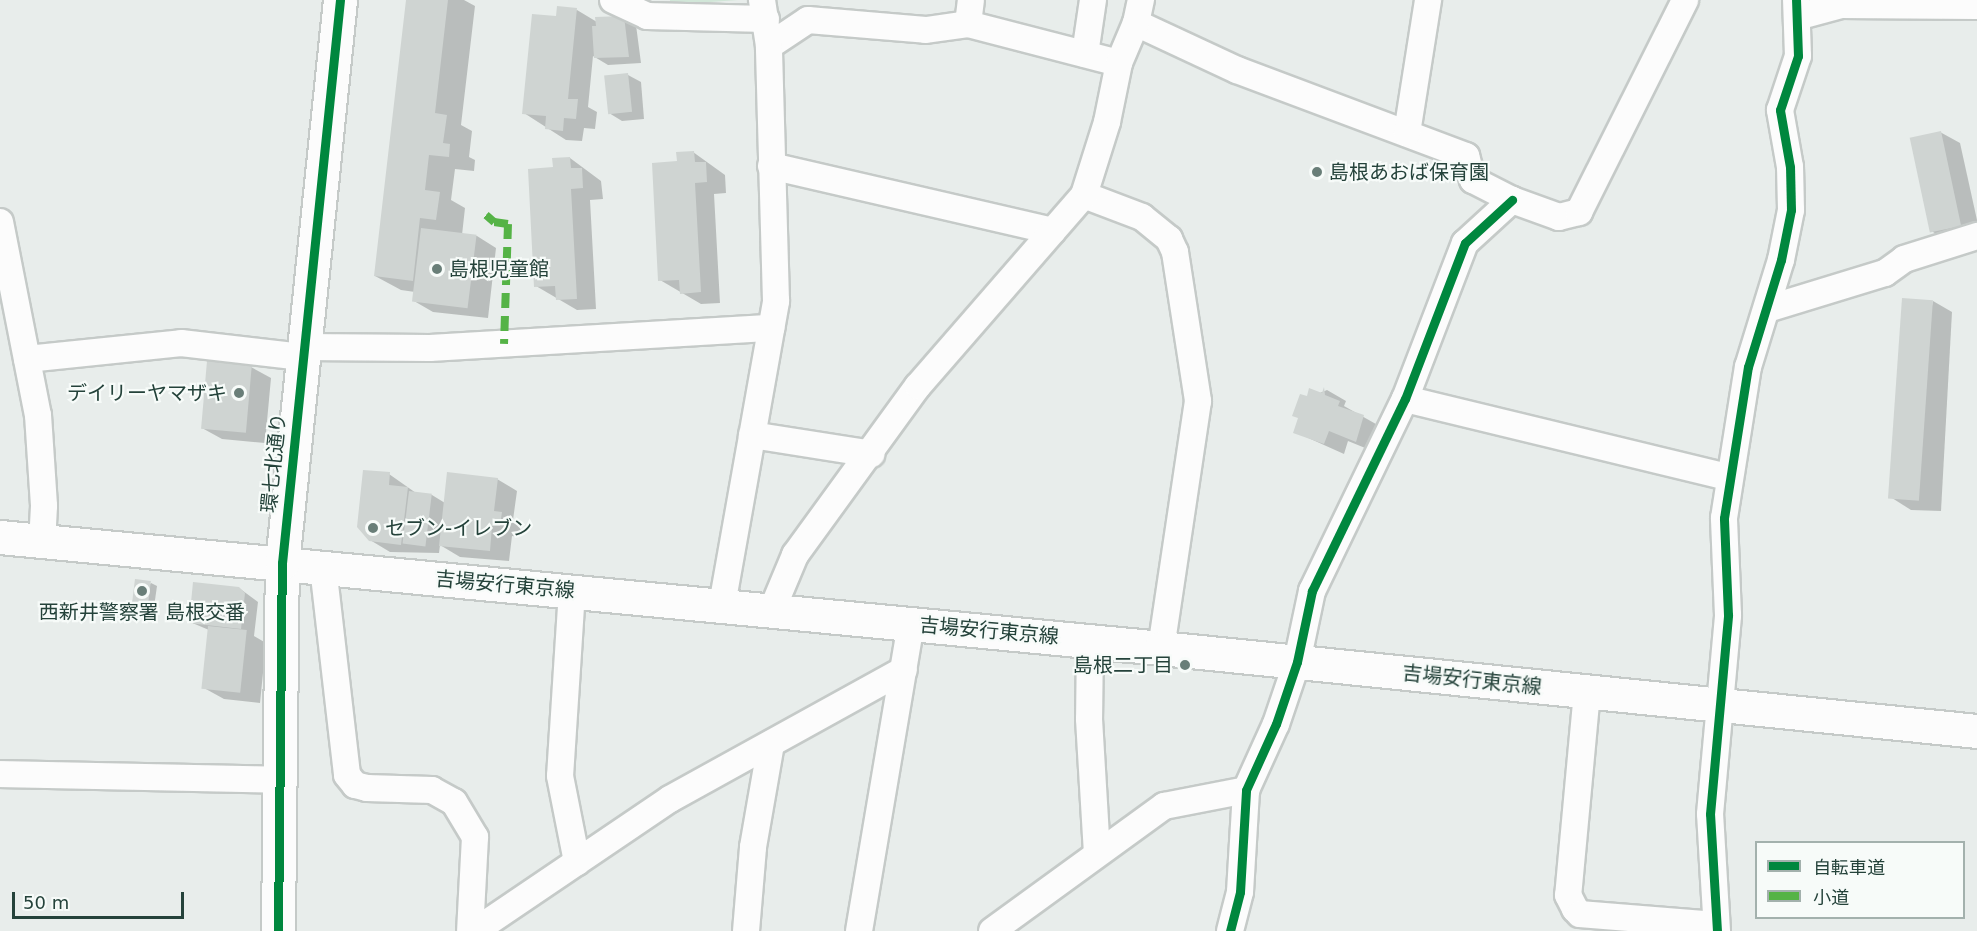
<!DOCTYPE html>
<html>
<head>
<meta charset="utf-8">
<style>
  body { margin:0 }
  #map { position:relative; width:1977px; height:931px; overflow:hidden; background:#e8edeb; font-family:"DejaVu Sans","Noto Sans JP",sans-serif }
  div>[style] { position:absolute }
  .green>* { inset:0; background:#d1e6d8 }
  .shadow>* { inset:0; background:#0003 }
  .building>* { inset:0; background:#cfd4d2; transform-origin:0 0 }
  .roads { filter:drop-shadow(2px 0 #c5cac8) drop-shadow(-2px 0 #c5cac8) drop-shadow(0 2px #c5cac8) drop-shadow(0 -2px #c5cac8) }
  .street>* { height:26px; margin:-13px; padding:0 13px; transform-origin:13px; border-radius:13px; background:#fcfcfc }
  .secondary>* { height:33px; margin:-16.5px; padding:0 16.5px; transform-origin:16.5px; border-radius:16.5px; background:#fcfcfc }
  .quiet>* { height:8px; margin-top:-4px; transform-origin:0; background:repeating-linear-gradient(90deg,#55b346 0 15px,transparent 0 23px) }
  .cycleway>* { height:9px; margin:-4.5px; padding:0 4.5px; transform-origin:4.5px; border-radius:4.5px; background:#00873e }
  .dots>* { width:16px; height:16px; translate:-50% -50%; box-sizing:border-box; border:3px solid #f7fbf9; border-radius:50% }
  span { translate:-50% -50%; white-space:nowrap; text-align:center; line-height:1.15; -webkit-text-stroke:4.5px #f7fbf9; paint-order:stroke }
  .poi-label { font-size:20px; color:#24423a }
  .left { translate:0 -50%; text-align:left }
  .right { translate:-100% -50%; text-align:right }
  .street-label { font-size:20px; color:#24423a }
  .legend { position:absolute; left:1755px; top:841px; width:210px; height:78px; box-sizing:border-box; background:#f7fbf9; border:2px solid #a3b1ad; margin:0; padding:8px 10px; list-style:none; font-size:18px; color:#24423a }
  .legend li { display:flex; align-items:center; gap:12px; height:30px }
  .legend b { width:30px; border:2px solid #a3b1ad }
  .scale { position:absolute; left:12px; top:892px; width:172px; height:27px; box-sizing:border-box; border:3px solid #24423a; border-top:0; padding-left:8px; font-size:18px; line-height:21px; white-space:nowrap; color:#24423a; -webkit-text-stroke:4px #f7fbf9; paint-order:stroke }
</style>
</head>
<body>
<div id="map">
  <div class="green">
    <div style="clip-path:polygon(670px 0,738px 0,670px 5px)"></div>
  </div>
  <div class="shadow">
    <div style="clip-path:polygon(407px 0,464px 0,475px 6px,461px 125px,472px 131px,469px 157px,475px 160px,474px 171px,455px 169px,451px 200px,465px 208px,462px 235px,477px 236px,496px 248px,488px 318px,433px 312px,414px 301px,415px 292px,401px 290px,375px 276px)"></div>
    <div style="clip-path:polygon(577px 10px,597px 22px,623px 17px,636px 25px,641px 63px,608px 65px,593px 56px,588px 107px,597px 112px,595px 129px,584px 128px,582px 141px,566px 140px,524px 113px,557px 18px)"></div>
    <div style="clip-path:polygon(628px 75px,641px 82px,644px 119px,622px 121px,609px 113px)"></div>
    <div style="clip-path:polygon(1940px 132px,1960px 143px,1977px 220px,1977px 238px,1952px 243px,1933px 232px)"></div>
    <div style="clip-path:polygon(693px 152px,725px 175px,726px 193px,714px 194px,720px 303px,701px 304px,660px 280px,678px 162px)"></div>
    <div style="clip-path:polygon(570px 158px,601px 181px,603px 199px,590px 200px,596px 309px,577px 310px,536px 286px,554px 169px)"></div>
    <div style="clip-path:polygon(1933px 301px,1952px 312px,1941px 511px,1911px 510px,1892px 498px)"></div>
    <div style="clip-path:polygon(251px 367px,271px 378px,265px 443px,222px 439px,202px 428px)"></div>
    <div style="clip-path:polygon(1327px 390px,1346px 401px,1344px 406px,1383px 428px,1375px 452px,1348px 441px,1344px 454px,1295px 432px,1308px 398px)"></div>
    <div style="clip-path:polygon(389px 474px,416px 493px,432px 495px,445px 503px,497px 479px,517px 491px,513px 520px,521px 525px,520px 537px,512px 536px,509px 561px,460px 557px,440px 545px,439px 553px,390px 552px,370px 540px)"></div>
    <div style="clip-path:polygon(151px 583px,157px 586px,154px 607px,134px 604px)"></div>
    <div style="clip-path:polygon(239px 588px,258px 602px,254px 636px,266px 643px,260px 703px,224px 699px,204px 688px,209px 630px,190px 622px)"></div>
  </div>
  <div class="building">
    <div style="clip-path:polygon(406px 0,448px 0,435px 113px,447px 115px,443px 143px,450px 144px,449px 157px,429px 155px,425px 190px,440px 192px,436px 220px,420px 218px,413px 281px,374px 276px)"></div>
    <div style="clip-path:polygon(557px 6px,577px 8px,568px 99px,578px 99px,576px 119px,564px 118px,563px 131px,545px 129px,546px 116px,522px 114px,532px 14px,556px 16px)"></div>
    <div style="clip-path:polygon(624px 16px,629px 57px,594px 58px,592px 26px,596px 26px,595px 17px)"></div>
    <div style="left:628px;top:73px;width:39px;height:24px;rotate:84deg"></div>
    <div style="left:1941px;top:131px;width:97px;height:32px;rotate:78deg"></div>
    <div style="clip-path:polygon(694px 151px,695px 162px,706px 162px,707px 182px,695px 183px,701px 292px,680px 294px,679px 280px,658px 281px,652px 163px,677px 161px,676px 152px)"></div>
    <div style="clip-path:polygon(570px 157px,571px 168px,582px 168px,583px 188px,571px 189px,577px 299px,556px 300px,555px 286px,534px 287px,528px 169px,553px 167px,552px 158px)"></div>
    <div style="left:421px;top:228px;width:56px;height:74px;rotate:7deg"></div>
    <div style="left:1902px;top:298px;width:31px;height:201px;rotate:4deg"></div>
    <div style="left:207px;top:361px;width:45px;height:68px;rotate:5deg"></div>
    <div style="clip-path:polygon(1324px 387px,1325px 395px,1340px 401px,1338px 406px,1364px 415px,1356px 442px,1329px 431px,1324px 444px,1293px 433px,1298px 418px,1292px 416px,1300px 394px,1307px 396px,1309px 388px,1322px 393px)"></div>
    <div style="clip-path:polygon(363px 470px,390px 472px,389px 485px,408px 487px,401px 545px,369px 541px,357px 527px)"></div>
    <div style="clip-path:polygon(447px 472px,498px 478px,494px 511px,502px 512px,500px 526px,492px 526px,490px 551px,439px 546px)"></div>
    <div style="left:409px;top:491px;width:23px;height:53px;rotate:7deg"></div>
    <div style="left:135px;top:579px;width:16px;height:26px;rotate:7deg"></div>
    <div style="clip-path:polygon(193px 582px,239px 587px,245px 593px,241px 629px,189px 623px)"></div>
    <div style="left:208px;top:626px;width:39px;height:63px;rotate:6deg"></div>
  </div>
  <div class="roads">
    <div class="street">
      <div style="left:613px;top:0;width:38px;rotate:25deg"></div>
      <div style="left:647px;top:16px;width:119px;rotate:1.4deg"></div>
      <div style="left:1797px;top:17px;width:46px;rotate:-15.3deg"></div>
      <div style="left:1841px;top:5px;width:136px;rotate:0.4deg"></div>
      <div style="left:1136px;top:23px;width:111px;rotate:25deg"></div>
      <div style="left:1237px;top:70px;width:245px;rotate:20.6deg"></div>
      <div style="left:1466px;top:156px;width:25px;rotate:74deg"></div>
      <div style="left:1473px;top:180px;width:44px;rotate:27.1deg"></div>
      <div style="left:1512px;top:200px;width:50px;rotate:19.9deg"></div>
      <div style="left:1559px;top:217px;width:21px;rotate:-14deg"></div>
      <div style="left:1579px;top:212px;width:237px;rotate:-63.4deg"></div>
      <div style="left:968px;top:24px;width:24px;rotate:-83deg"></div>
      <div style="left:769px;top:46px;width:47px;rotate:-33.7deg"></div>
      <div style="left:808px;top:20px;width:118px;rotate:4.8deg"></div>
      <div style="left:926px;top:30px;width:42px;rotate:-8.1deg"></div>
      <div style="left:968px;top:24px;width:156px;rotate:14.5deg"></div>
      <div style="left:1085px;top:54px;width:55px;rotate:-81.6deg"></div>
      <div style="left:1407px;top:133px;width:135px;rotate:-81deg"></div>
      <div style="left:771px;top:166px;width:289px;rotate:13deg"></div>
      <div style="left:1084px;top:195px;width:62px;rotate:20.8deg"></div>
      <div style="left:1142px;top:217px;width:35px;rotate:39deg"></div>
      <div style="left:1169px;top:239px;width:14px;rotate:65deg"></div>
      <div style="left:1175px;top:252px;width:151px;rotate:81.2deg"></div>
      <div style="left:1198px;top:401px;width:250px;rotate:98.5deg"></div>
      <div style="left:0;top:222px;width:197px;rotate:78.9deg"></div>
      <div style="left:38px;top:415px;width:91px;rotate:86.2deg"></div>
      <div style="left:44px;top:506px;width:35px;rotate:93deg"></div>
      <div style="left:1767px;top:309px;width:123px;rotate:-17deg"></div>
      <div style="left:1885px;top:273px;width:24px;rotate:-36deg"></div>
      <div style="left:1904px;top:259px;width:77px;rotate:-17.5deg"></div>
      <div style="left:304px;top:347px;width:126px;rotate:0.5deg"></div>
      <div style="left:430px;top:348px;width:342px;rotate:-3.4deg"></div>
      <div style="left:27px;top:359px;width:155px;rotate:-5.9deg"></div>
      <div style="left:181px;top:343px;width:122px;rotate:6.6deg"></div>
      <div style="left:1405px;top:399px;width:332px;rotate:13.6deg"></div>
      <div style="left:752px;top:435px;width:121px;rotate:9deg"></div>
      <div style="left:323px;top:567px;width:209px;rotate:83.4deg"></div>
      <div style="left:347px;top:775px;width:13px;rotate:51deg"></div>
      <div style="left:355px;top:785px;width:12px;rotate:14deg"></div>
      <div style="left:367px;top:788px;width:65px;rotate:1.8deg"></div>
      <div style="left:432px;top:790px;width:25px;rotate:29deg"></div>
      <div style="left:454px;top:802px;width:41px;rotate:59deg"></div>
      <div style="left:475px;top:837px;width:94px;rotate:93deg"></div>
      <div style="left:572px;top:591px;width:185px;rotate:93.7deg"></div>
      <div style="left:560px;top:776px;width:88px;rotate:78.8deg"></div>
      <div style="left:722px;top:605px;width:309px;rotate:-79.9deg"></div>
      <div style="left:776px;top:301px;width:255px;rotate:-91.6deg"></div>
      <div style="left:769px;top:46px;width:47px;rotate:-98.7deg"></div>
      <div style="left:772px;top:610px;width:60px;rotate:-67.3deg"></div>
      <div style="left:795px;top:555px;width:209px;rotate:-54deg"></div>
      <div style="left:918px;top:386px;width:253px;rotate:-49deg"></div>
      <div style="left:1084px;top:195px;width:77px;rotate:-72.5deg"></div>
      <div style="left:1107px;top:122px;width:60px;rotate:-78.5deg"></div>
      <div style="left:1119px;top:63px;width:43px;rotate:-67deg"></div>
      <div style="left:1136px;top:23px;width:24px;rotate:-78deg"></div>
      <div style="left:1090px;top:641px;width:78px;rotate:90.7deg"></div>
      <div style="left:1089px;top:719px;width:134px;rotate:86.6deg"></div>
      <div style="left:1587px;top:692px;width:204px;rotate:95.3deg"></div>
      <div style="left:1568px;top:895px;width:16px;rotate:63deg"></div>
      <div style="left:1575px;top:909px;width:7px;rotate:45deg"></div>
      <div style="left:1580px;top:914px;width:136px;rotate:4.6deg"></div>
      <div style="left:0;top:774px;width:279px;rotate:1.2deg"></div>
      <div style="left:475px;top:931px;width:235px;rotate:-34.1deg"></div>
      <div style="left:670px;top:799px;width:267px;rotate:-28.9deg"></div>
      <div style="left:746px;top:931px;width:84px;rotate:-85.2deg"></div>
      <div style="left:753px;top:847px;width:105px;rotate:-80.1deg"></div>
      <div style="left:859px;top:931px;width:312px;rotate:-80.4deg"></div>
      <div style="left:992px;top:931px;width:213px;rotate:-36deg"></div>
      <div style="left:1164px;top:806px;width:84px;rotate:-11deg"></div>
      <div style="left:1230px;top:931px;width:40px;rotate:-75.6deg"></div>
      <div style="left:1240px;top:892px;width:102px;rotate:-86.6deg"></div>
      <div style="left:1246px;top:790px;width:72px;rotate:-65.6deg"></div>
      <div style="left:1276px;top:724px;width:65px;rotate:-71.3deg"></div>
      <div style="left:1297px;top:662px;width:73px;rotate:-78.1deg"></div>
      <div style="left:1312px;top:591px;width:213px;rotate:-64.2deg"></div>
      <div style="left:1405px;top:399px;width:167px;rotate:-69deg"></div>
      <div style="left:1465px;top:243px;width:64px;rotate:-42.5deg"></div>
      <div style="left:1717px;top:931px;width:117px;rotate:-93.4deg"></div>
      <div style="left:1710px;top:814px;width:200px;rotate:-84.8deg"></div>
      <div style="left:1728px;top:615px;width:97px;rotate:-92.4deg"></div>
      <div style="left:1724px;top:518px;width:153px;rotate:-81deg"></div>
      <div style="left:1748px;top:367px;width:112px;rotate:-72.9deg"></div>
      <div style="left:1781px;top:260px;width:51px;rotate:-78.7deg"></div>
      <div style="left:1791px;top:210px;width:43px;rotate:-91.3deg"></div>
      <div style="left:1790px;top:167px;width:58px;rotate:-100deg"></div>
      <div style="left:1780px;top:110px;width:57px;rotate:-71.6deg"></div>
      <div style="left:1798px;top:56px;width:56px;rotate:-92deg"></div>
    </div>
    <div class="secondary">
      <div style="left:0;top:537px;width:1166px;rotate:5.46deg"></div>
      <div style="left:1161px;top:648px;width:820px;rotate:5.81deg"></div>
      <div style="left:278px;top:931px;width:368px;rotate:-89.4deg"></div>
      <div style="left:282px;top:563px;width:566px;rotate:-84.12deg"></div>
    </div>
  </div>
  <div class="quiet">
    <div style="left:486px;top:215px;width:11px;rotate:41deg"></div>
    <div style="left:494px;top:222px;width:14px;rotate:8deg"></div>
    <div style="left:508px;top:224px;width:120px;rotate:91.9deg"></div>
  </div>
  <div class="cycleway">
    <div style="left:278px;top:931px;width:368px;rotate:-89.4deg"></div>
    <div style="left:282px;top:563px;width:566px;rotate:-84.12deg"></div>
    <div style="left:1230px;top:931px;width:40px;rotate:-75.6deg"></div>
    <div style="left:1240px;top:892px;width:102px;rotate:-86.6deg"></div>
    <div style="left:1246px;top:790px;width:72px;rotate:-65.6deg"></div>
    <div style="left:1276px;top:724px;width:65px;rotate:-71.3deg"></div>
    <div style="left:1297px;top:662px;width:73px;rotate:-78.1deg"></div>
    <div style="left:1312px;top:591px;width:213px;rotate:-64.2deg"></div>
    <div style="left:1405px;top:399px;width:167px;rotate:-69deg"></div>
    <div style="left:1465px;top:243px;width:64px;rotate:-42.5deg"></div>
    <div style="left:1717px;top:931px;width:117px;rotate:-93.4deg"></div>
    <div style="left:1710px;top:814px;width:200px;rotate:-84.8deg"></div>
    <div style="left:1728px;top:615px;width:97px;rotate:-92.4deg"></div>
    <div style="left:1724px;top:518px;width:153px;rotate:-81deg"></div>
    <div style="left:1748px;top:367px;width:112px;rotate:-72.9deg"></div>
    <div style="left:1781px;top:260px;width:51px;rotate:-78.7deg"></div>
    <div style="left:1791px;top:210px;width:43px;rotate:-91.3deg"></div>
    <div style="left:1790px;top:167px;width:58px;rotate:-100deg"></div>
    <div style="left:1780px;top:110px;width:57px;rotate:-71.6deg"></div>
    <div style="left:1798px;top:56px;width:56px;rotate:-92deg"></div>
  </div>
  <div class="dots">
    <div style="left:1317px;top:172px;background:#697e78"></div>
    <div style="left:437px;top:269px;background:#697e78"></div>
    <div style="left:239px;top:393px;background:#697e78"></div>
    <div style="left:373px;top:528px;background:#697e78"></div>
    <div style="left:142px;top:591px;background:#697e78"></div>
    <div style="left:1185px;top:665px;background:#697e78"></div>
  </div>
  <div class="poi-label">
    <span class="left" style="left:1329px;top:172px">島根あおば保育園</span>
    <span class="left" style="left:449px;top:269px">島根児童館</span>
    <span class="right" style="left:227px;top:393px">デイリーヤマザキ</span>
    <span class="left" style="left:385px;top:528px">セブン-イレブン</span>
    <span style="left:142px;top:612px">西新井警察署 島根交番</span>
    <span class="right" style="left:1173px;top:665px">島根二丁目</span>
  </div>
  <div class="street-label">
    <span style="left:274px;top:463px;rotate:-84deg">環七北通り</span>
    <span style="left:505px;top:585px;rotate:5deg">吉場安行東京線</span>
    <span style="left:989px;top:631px;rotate:5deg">吉場安行東京線</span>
    <span style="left:1472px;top:680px;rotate:6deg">吉場安行東京線</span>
  </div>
  <ul class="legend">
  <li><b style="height:8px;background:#00873e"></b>自転車道</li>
  <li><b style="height:8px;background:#55b346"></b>小道</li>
  </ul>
  <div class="scale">50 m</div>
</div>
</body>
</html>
